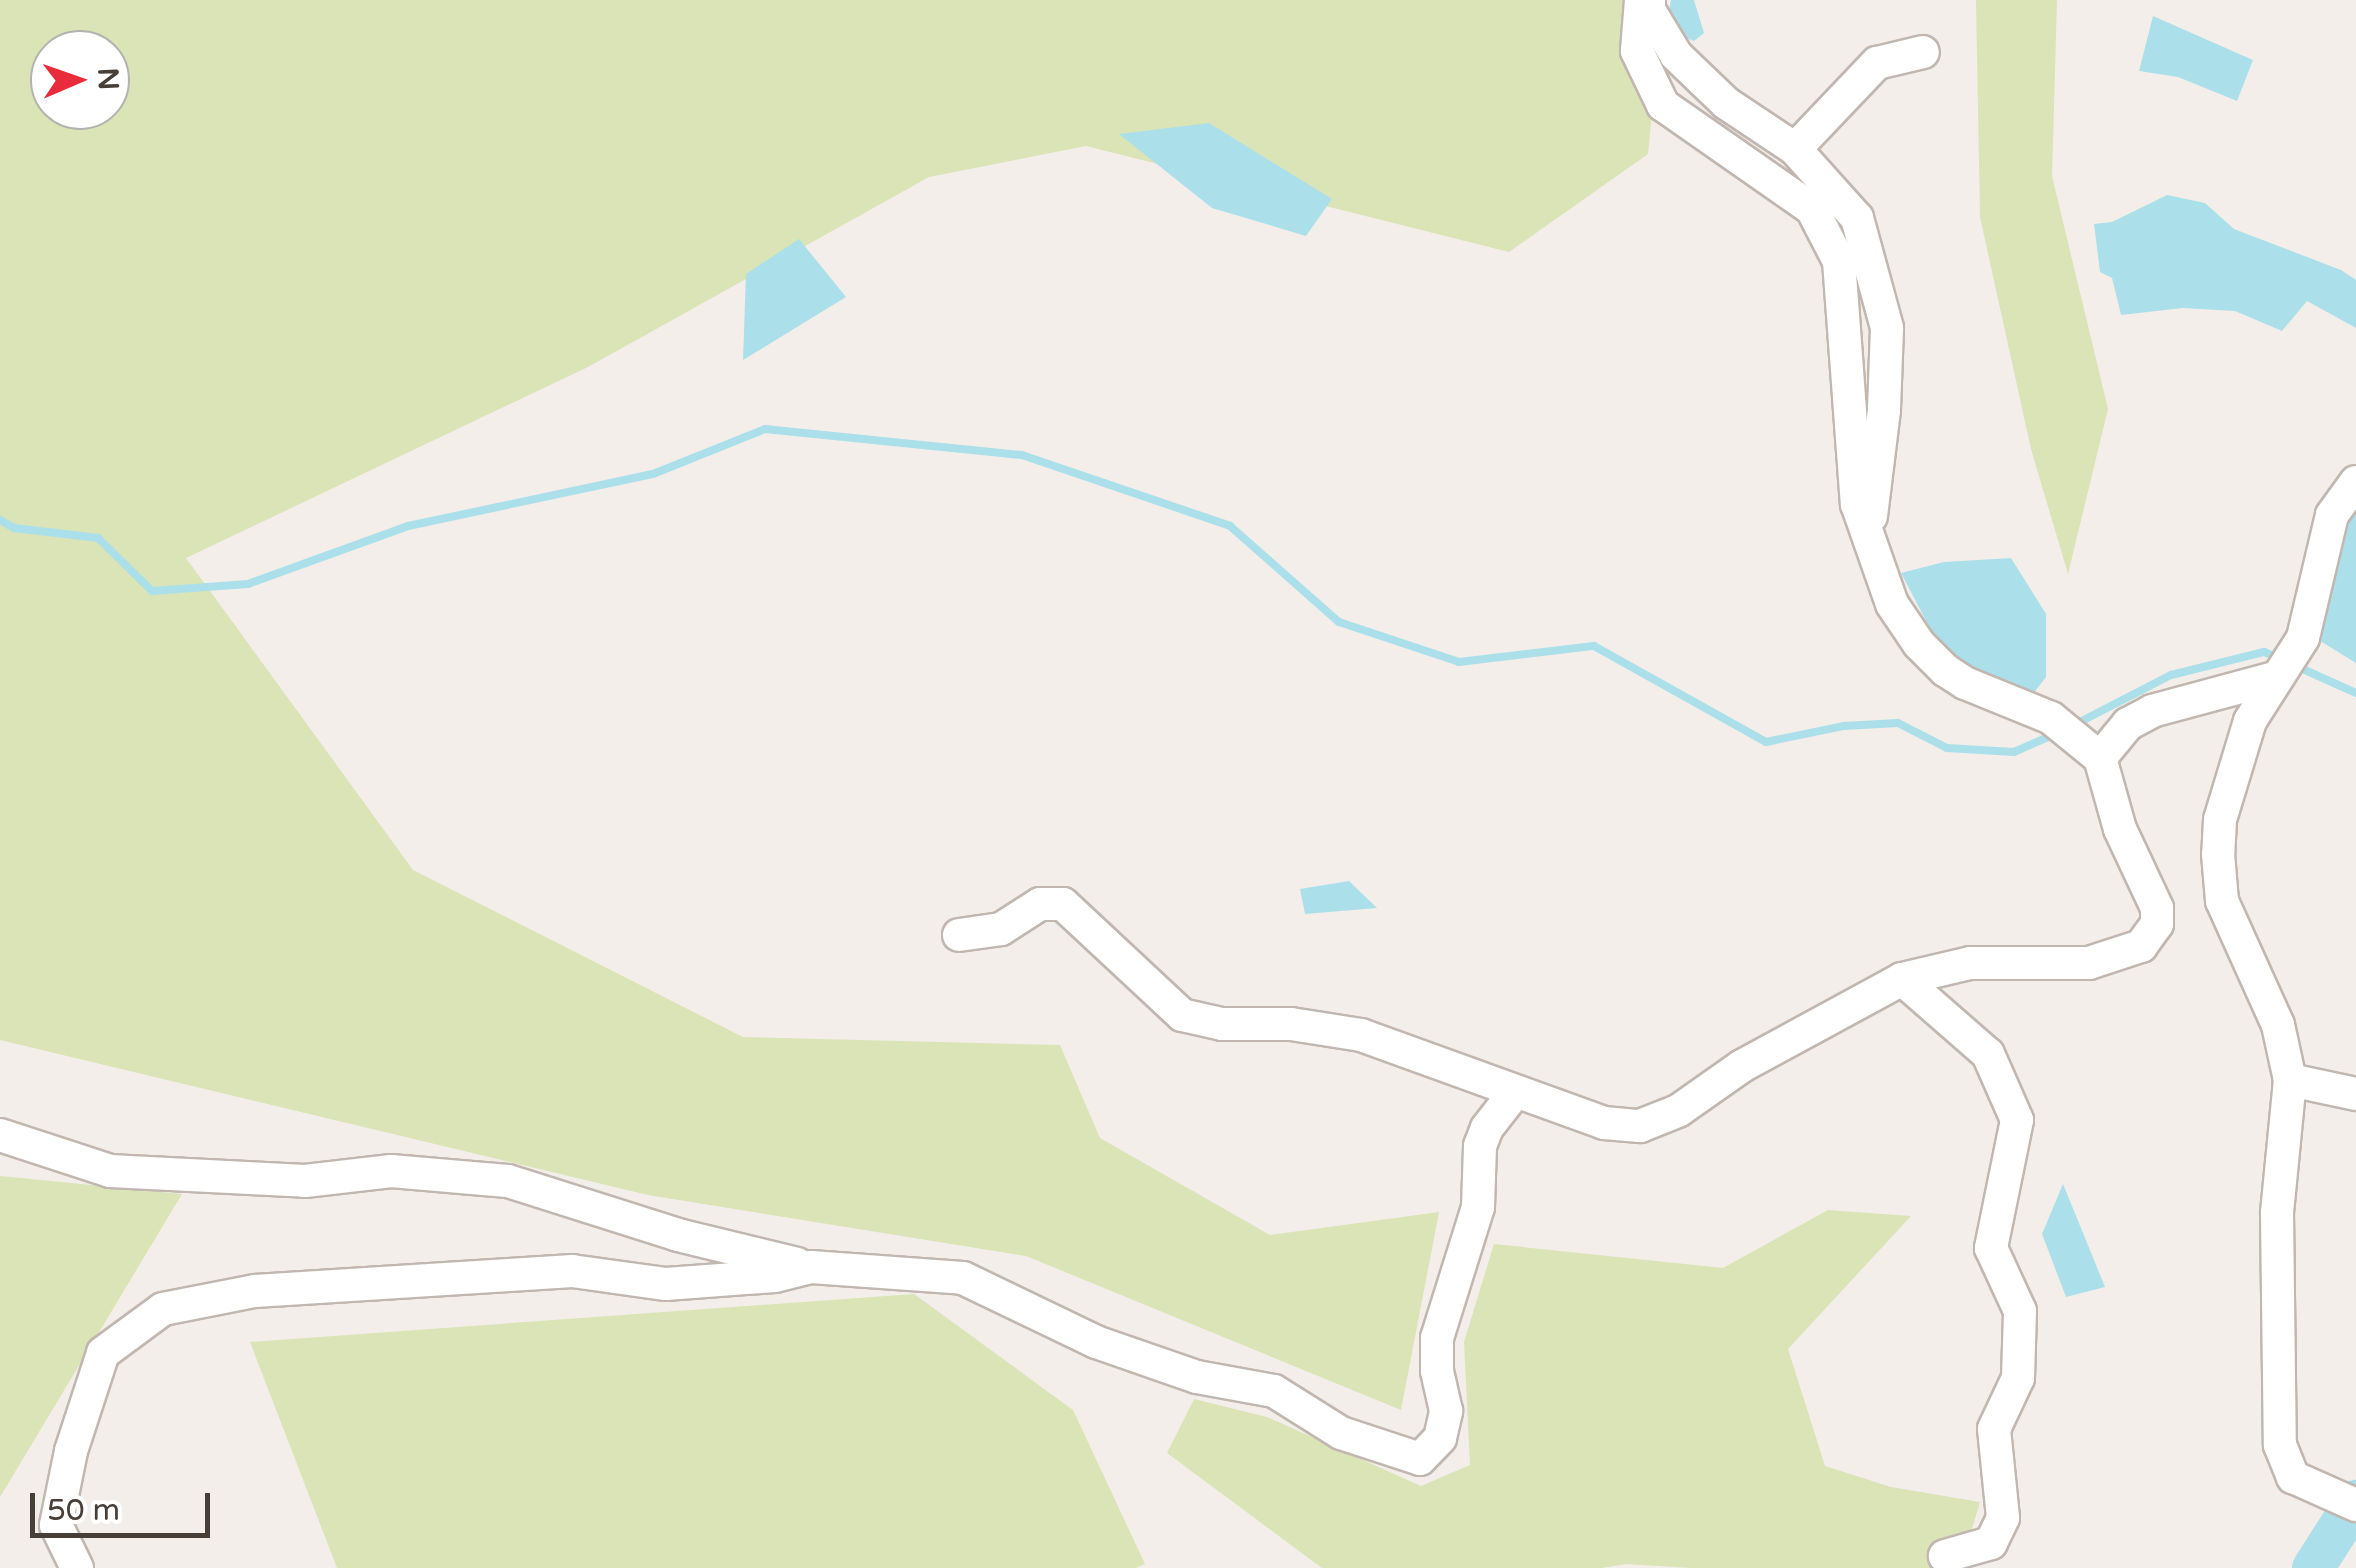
<!DOCTYPE html>
<html>
<head>
<meta charset="utf-8">
<style>
  body { margin:0 }
  #map { position:relative; width:2356px; height:1568px; overflow:hidden; background:#f3eeea; font-family:"Varela Round",sans-serif }
  div>[style] { position:absolute }
  .green>* { inset:0; background:#dae4b6 }
  .water>* { inset:0; background:#abe0eb }
  .stream>* { height:8px; margin:-4px; padding:0 4px; transform-origin:4px; border-radius:4px; background:#abe0eb }
  .river>* { height:42px; margin:-21px; padding:0 21px; transform-origin:21px; border-radius:21px; background:#abe0eb }
  .roads { filter:drop-shadow(2px 0 #c1b7b0) drop-shadow(-2px 0 #c1b7b0) drop-shadow(0 2px #c1b7b0) drop-shadow(0 -2px #c1b7b0) }
  .minor>* { height:32px; margin:-16px; padding:0 16px; transform-origin:16px; border-radius:16px; background:#fff }
  span { translate:-50% -50%; white-space:nowrap; text-align:center; line-height:1.15; -webkit-text-stroke:9px #fff; paint-order:stroke }
  .north { position:absolute; left:30px; top:30px; width:100px; height:100px; box-sizing:border-box; background:#fff; border:2px solid #b5b2af; border-radius:50%; rotate:88deg; font-size:28px; font-weight:700; line-height:40px; text-align:center; color:#473e38 }
  .north::after { content:''; display:block; margin:auto; width:35px; height:45px; background:#e82c3b; clip-path:polygon(50% 0,100% 100%,50% 72%,0 100%) }
  .scale { position:absolute; left:30px; top:1493px; width:180px; height:45px; box-sizing:border-box; border:5px solid #473e38; border-top:0; padding-left:12px; font-size:30px; line-height:35px; white-space:nowrap; color:#473e38; -webkit-text-stroke:8px #fff; paint-order:stroke }
</style>
</head>
<body>
<div id="map">
  <div class="green">
    <div style="clip-path:polygon(evenodd,0 0,1663px 0,1648px 154px,1509px 252px,1086px 146px,929px 177px,588px 367px,186px 558px,413px 870px,743px 1037px,1060px 1045px,1100px 1138px,1270px 1235px,1439px 1212px,1401px 1410px,1026px 1256px,648px 1195px,0 1040px,0 0,50px 50px,110px 50px,110px 110px,50px 110px,50px 50px)"></div>
    <div style="clip-path:polygon(1976px 0,2057px 0,2052px 176px,2108px 409px,2068px 574px,2031px 449px,1980px 217px)"></div>
    <div style="clip-path:polygon(0 1176px,182px 1194px,0 1497px)"></div>
    <div style="clip-path:polygon(1828px 1210px,1911px 1216px,1788px 1349px,1825px 1466px,1891px 1487px,1980px 1502px,1960px 1568px,1691px 1568px,1626px 1564px,1602px 1568px,1322px 1568px,1167px 1453px,1194px 1399px,1267px 1417px,1421px 1486px,1470px 1465px,1464px 1342px,1494px 1244px,1723px 1268px)"></div>
    <div style="clip-path:polygon(914px 1294px,1073px 1410px,1145px 1564px,1136px 1568px,337px 1568px,250px 1342px)"></div>
  </div>
  <div class="water">
    <div style="clip-path:polygon(1671px 0,1694px 0,1704px 33px,1694px 41px,1679px 35px,1669px 10px)"></div>
    <div style="clip-path:polygon(2153px 16px,2253px 60px,2237px 101px,2178px 77px,2139px 71px)"></div>
    <div style="clip-path:polygon(1209px 123px,1332px 199px,1306px 236px,1212px 208px,1119px 134px)"></div>
    <div style="clip-path:polygon(2167px 195px,2205px 203px,2234px 229px,2341px 270px,2356px 280px,2356px 328px,2307px 301px,2282px 331px,2235px 311px,2183px 308px,2121px 315px,2112px 278px,2100px 272px,2094px 224px,2112px 222px)"></div>
    <div style="clip-path:polygon(799px 239px,846px 297px,743px 360px,746px 274px)"></div>
    <div style="clip-path:polygon(2356px 500px,2356px 663px,2317px 639px,2332px 533px)"></div>
    <div style="clip-path:polygon(2011px 558px,2046px 614px,2046px 677px,2033px 694px,1953px 661px,1936px 640px,1901px 573px,1944px 562px)"></div>
    <div style="clip-path:polygon(1349px 881px,1377px 908px,1305px 914px,1300px 889px)"></div>
    <div style="clip-path:polygon(2063px 1184px,2105px 1287px,2066px 1297px,2042px 1234px)"></div>
  </div>
  <div class="stream">
    <div style="left:0;top:520px;width:16px;rotate:30deg"></div>
    <div style="left:14px;top:528px;width:85px;rotate:6.8deg"></div>
    <div style="left:98px;top:538px;width:76px;rotate:44.5deg"></div>
    <div style="left:152px;top:591px;width:96px;rotate:-4.2deg"></div>
    <div style="left:248px;top:584px;width:170px;rotate:-19.9deg"></div>
    <div style="left:408px;top:526px;width:250px;rotate:-12deg"></div>
    <div style="left:653px;top:474px;width:121px;rotate:-21.9deg"></div>
    <div style="left:765px;top:429px;width:258px;rotate:5.8deg"></div>
    <div style="left:1022px;top:455px;width:220px;rotate:18.8deg"></div>
    <div style="left:1230px;top:526px;width:145px;rotate:41.4deg"></div>
    <div style="left:1339px;top:622px;width:126px;rotate:18.4deg"></div>
    <div style="left:1459px;top:662px;width:136px;rotate:-6.8deg"></div>
    <div style="left:1594px;top:646px;width:197px;rotate:29.2deg"></div>
    <div style="left:1766px;top:742px;width:80px;rotate:-11.6deg"></div>
    <div style="left:1844px;top:726px;width:54px;rotate:-3.2deg"></div>
    <div style="left:1898px;top:723px;width:55px;rotate:27deg"></div>
    <div style="left:1947px;top:748px;width:67px;rotate:3.4deg"></div>
    <div style="left:2014px;top:752px;width:47px;rotate:-23.8deg"></div>
    <div style="left:2296px;top:666px;width:66px;rotate:24.2deg"></div>
    <div style="left:2074px;top:725px;width:109px;rotate:-27.3deg"></div>
    <div style="left:2171px;top:675px;width:96px;rotate:-13.9deg"></div>
    <div style="left:2264px;top:652px;width:16px;rotate:22deg"></div>
  </div>
  <div class="river">
    <div style="left:2313px;top:1568px;width:80px;rotate:-57.3deg"></div>
  </div>
  <div class="roads">
    <div class="minor">
      <div style="left:1641px;top:0;width:51px;rotate:94.5deg"></div>
      <div style="left:1637px;top:51px;width:60px;rotate:64.3deg"></div>
      <div style="left:1663px;top:105px;width:182px;rotate:34.9deg"></div>
      <div style="left:1812px;top:209px;width:59px;rotate:62.6deg"></div>
      <div style="left:1839px;top:261px;width:244px;rotate:85.8deg"></div>
      <div style="left:1857px;top:504px;width:106px;rotate:70.7deg"></div>
      <div style="left:1892px;top:604px;width:48px;rotate:56deg"></div>
      <div style="left:1919px;top:644px;width:37px;rotate:45deg"></div>
      <div style="left:1945px;top:670px;width:24px;rotate:33deg"></div>
      <div style="left:1965px;top:683px;width:93px;rotate:22.1deg"></div>
      <div style="left:2051px;top:718px;width:63px;rotate:39.2deg"></div>
      <div style="left:1649px;top:0;width:10px;rotate:90deg"></div>
      <div style="left:1649px;top:10px;width:52px;rotate:59deg"></div>
      <div style="left:1676px;top:55px;width:69px;rotate:43.8deg"></div>
      <div style="left:1726px;top:103px;width:83px;rotate:33.7deg"></div>
      <div style="left:1795px;top:149px;width:93px;rotate:48.1deg"></div>
      <div style="left:1857px;top:218px;width:114px;rotate:74.7deg"></div>
      <div style="left:1887px;top:328px;width:82px;rotate:92.1deg"></div>
      <div style="left:1884px;top:410px;width:107px;rotate:97deg"></div>
      <div style="left:1795px;top:149px;width:119px;rotate:-46.4deg"></div>
      <div style="left:1877px;top:63px;width:47px;rotate:-13.4deg"></div>
      <div style="left:2356px;top:482px;width:41px;rotate:126deg"></div>
      <div style="left:2332px;top:515px;width:126px;rotate:103.3deg"></div>
      <div style="left:2303px;top:638px;width:98px;rotate:122.6deg"></div>
      <div style="left:2250px;top:721px;width:103px;rotate:106.9deg"></div>
      <div style="left:2220px;top:820px;width:34px;rotate:93deg"></div>
      <div style="left:2218px;top:854px;width:47px;rotate:85.1deg"></div>
      <div style="left:2222px;top:901px;width:136px;rotate:65.7deg"></div>
      <div style="left:2278px;top:1025px;width:56px;rotate:77.7deg"></div>
      <div style="left:2290px;top:1080px;width:134px;rotate:95.6deg"></div>
      <div style="left:2277px;top:1213px;width:232px;rotate:89.3deg"></div>
      <div style="left:2280px;top:1445px;width:35px;rotate:68deg"></div>
      <div style="left:2293px;top:1477px;width:69px;rotate:24deg"></div>
      <div style="left:959px;top:935px;width:42px;rotate:-8.1deg"></div>
      <div style="left:1001px;top:929px;width:46px;rotate:-32.7deg"></div>
      <div style="left:1040px;top:904px;width:23px"></div>
      <div style="left:1063px;top:904px;width:163px;rotate:43deg"></div>
      <div style="left:1182px;top:1015px;width:41px;rotate:12.7deg"></div>
      <div style="left:1222px;top:1024px;width:69px"></div>
      <div style="left:1291px;top:1024px;width:71px;rotate:8.9deg"></div>
      <div style="left:1361px;top:1035px;width:258px;rotate:19.9deg"></div>
      <div style="left:1604px;top:1123px;width:36px;rotate:5deg"></div>
      <div style="left:1640px;top:1126px;width:41px;rotate:-21.5deg"></div>
      <div style="left:1678px;top:1111px;width:78px;rotate:-35.1deg"></div>
      <div style="left:1742px;top:1066px;width:182px;rotate:-28.5deg"></div>
      <div style="left:1902px;top:979px;width:70px;rotate:-13.2deg"></div>
      <div style="left:1970px;top:963px;width:119px"></div>
      <div style="left:2089px;top:963px;width:55px;rotate:-18.1deg"></div>
      <div style="left:2141px;top:946px;width:27px;rotate:-54deg"></div>
      <div style="left:2157px;top:924px;width:16px;rotate:-90deg"></div>
      <div style="left:2157px;top:908px;width:87px;rotate:-115.1deg"></div>
      <div style="left:2120px;top:829px;width:74px;rotate:-105.7deg"></div>
      <div style="left:2100px;top:758px;width:44px;rotate:-50.5deg"></div>
      <div style="left:2128px;top:724px;width:27px;rotate:-28deg"></div>
      <div style="left:2152px;top:711px;width:126px;rotate:-15.1deg"></div>
      <div style="left:1902px;top:979px;width:114px;rotate:41.1deg"></div>
      <div style="left:1988px;top:1054px;width:72px;rotate:66.3deg"></div>
      <div style="left:2017px;top:1120px;width:131px;rotate:101.5deg"></div>
      <div style="left:1991px;top:1248px;width:69px;rotate:65.3deg"></div>
      <div style="left:2020px;top:1311px;width:67px;rotate:91.7deg"></div>
      <div style="left:2018px;top:1378px;width:56px;rotate:115.2deg"></div>
      <div style="left:1994px;top:1429px;width:89px;rotate:84.2deg"></div>
      <div style="left:2003px;top:1518px;width:28px;rotate:116deg"></div>
      <div style="left:1991px;top:1543px;width:48px;rotate:164.2deg"></div>
      <div style="left:2290px;top:1080px;width:67px;rotate:12deg"></div>
      <div style="left:0;top:1135px;width:116px;rotate:18.1deg"></div>
      <div style="left:110px;top:1171px;width:195px;rotate:2.9deg"></div>
      <div style="left:305px;top:1181px;width:87px;rotate:-6.6deg"></div>
      <div style="left:391px;top:1171px;width:117px;rotate:4.9deg"></div>
      <div style="left:508px;top:1181px;width:178px;rotate:17.6deg"></div>
      <div style="left:678px;top:1235px;width:122px;rotate:13.7deg"></div>
      <div style="left:77px;top:1568px;width:48px;rotate:-116deg"></div>
      <div style="left:56px;top:1525px;width:76px;rotate:-78.5deg"></div>
      <div style="left:71px;top:1451px;width:103px;rotate:-71.9deg"></div>
      <div style="left:103px;top:1353px;width:74px;rotate:-36.3deg"></div>
      <div style="left:163px;top:1309px;width:94px;rotate:-11.1deg"></div>
      <div style="left:255px;top:1291px;width:318px;rotate:-3.6deg"></div>
      <div style="left:572px;top:1271px;width:95px;rotate:7.9deg"></div>
      <div style="left:666px;top:1284px;width:109px;rotate:-4.2deg"></div>
      <div style="left:775px;top:1276px;width:37px;rotate:-14deg"></div>
      <div style="left:811px;top:1267px;width:152px;rotate:4.1deg"></div>
      <div style="left:963px;top:1278px;width:148px;rotate:25.7deg"></div>
      <div style="left:1096px;top:1342px;width:107px;rotate:19.1deg"></div>
      <div style="left:1197px;top:1377px;width:78px;rotate:10.3deg"></div>
      <div style="left:1274px;top:1391px;width:79px;rotate:32.1deg"></div>
      <div style="left:1341px;top:1433px;width:83px;rotate:18.2deg"></div>
      <div style="left:1420px;top:1459px;width:29px;rotate:-46deg"></div>
      <div style="left:1440px;top:1438px;width:28px;rotate:-77deg"></div>
      <div style="left:1446px;top:1411px;width:41px;rotate:-102.7deg"></div>
      <div style="left:1437px;top:1371px;width:33px;rotate:-90deg"></div>
      <div style="left:1437px;top:1338px;width:137px;rotate:-72.6deg"></div>
      <div style="left:1478px;top:1207px;width:61px;rotate:-88.1deg"></div>
      <div style="left:1480px;top:1146px;width:19px;rotate:-69deg"></div>
      <div style="left:1487px;top:1128px;width:46px;rotate:-52.1deg"></div>
    </div>
  </div>
  <div class="north">N</div>
  <div class="scale">50 m</div>
</div>
</body>
</html>
